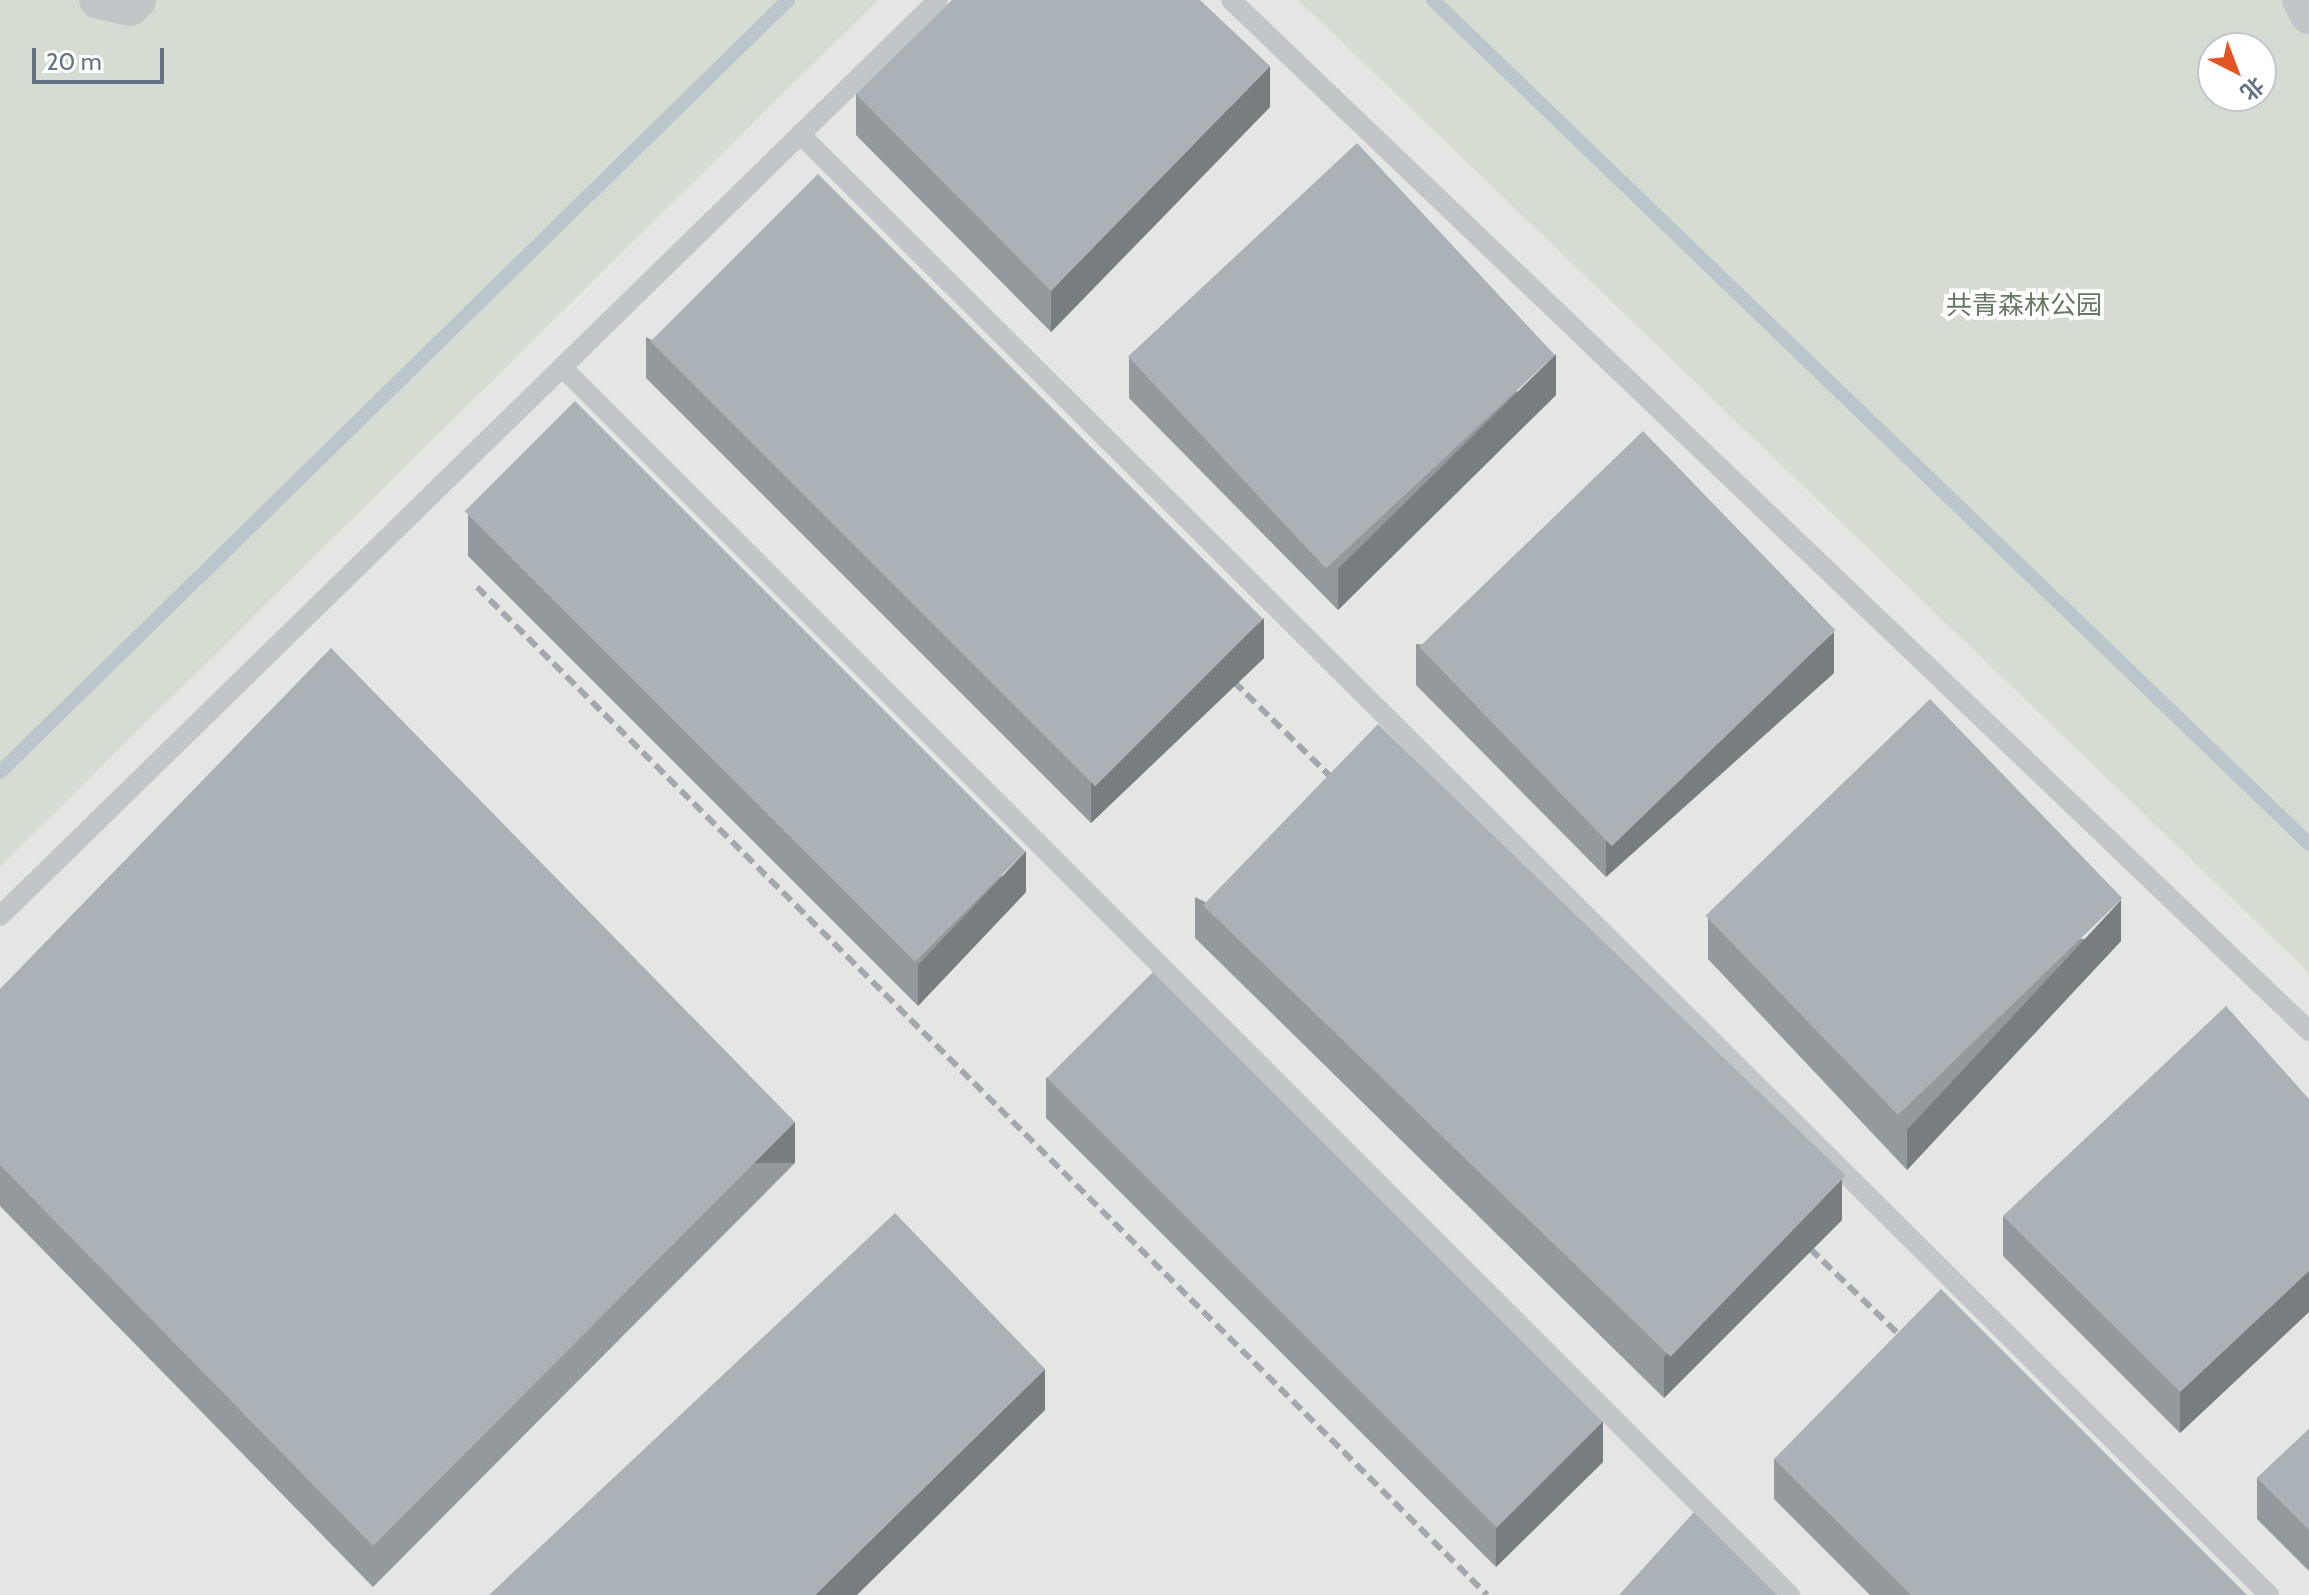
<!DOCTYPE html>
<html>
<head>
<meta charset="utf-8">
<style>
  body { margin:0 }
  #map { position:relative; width:2309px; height:1595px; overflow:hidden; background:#f5f5f1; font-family:Cabin,"Noto Sans SC",sans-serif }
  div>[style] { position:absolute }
  .built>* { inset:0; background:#e5e6e4 }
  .green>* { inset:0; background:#d6dcd2 }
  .stream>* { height:14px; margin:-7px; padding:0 7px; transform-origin:7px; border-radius:7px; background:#bbc6cc }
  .service>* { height:20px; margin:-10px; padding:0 10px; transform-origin:10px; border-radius:10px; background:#c2c6c9 }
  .minor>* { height:38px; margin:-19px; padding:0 19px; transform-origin:19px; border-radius:19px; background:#c2c6c9 }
  .rail>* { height:6px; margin-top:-3px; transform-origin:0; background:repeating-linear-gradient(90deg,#a3a8ae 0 12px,transparent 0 18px) }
  .wall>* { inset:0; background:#93999d }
  .shaded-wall>* { inset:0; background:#787d80; transform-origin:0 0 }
  .building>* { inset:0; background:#abb2b7; transform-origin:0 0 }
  span { translate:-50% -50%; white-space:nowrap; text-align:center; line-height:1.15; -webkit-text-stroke:8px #fff; paint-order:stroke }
  .park-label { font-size:26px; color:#677963 }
  .north { position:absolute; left:2197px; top:32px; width:80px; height:80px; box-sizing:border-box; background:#fff; border:2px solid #c1c7cd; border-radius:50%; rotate:138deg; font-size:22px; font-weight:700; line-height:32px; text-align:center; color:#647482 }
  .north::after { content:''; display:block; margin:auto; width:28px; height:36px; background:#e25423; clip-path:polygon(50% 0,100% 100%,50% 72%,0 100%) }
  .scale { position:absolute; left:32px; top:48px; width:132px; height:36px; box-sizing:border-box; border:4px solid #647482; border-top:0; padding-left:10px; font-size:24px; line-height:28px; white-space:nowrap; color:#647482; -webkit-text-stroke:6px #fff; paint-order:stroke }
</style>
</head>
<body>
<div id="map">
  <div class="built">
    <div style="clip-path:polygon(878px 0,1298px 0,2309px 973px,2309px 1595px,0 1595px,0 867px)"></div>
  </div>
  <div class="green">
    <div style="clip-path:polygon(0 0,878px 0,0 867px)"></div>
    <div style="clip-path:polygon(evenodd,1298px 0,2309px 0,2309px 973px,1298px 0,2213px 48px,2261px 48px,2261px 96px,2213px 96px,2213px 48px)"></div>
  </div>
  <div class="stream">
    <div style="left:1433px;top:0;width:1216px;rotate:43.93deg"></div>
    <div style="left:0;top:772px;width:1103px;rotate:-44.41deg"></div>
  </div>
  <div class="service">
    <div style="left:1231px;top:0;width:1492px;rotate:43.72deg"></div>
    <div style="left:800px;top:134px;width:2072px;rotate:44.84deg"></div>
    <div style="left:562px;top:367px;width:1737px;rotate:45deg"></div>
    <div style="left:0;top:916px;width:1311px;rotate:-44.32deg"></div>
  </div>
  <div class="minor">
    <div style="left:98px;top:0;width:33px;rotate:12deg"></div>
    <div style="left:130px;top:7px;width:10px;rotate:-45deg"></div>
    <div style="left:2301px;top:0;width:17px;rotate:62deg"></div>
  </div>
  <div class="rail">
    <div style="left:477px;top:587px;width:1427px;rotate:44.94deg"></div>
    <div style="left:1221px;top:669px;width:168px;rotate:44.5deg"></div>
    <div style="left:1797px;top:1236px;width:160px;rotate:44deg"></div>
  </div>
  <div class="wall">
    <div style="clip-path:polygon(856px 94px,1270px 107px,1051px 332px,856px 135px)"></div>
    <div style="clip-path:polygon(646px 337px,1264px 658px,1091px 823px,646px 378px)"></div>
    <div style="clip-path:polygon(1129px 357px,1556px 395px,1338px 610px,1129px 398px)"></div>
    <div style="clip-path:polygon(468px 515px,1026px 892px,918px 1006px,468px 556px)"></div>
    <div style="clip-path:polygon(1416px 644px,1834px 673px,1606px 877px,1416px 685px)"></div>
    <div style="clip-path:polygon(1195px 897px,1842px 1220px,1664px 1398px,1195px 938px)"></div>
    <div style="clip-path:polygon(1708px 918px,2121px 941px,1907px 1170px,1708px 959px)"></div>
    <div style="clip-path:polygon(0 989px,795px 1163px,373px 1587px,0 1206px)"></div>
    <div style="clip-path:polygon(1046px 1077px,1603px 1462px,1496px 1567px,1046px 1118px)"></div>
    <div style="clip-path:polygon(2309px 1099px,2309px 1312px,2180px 1433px,2003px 1256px,2003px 1216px)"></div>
    <div style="clip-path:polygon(2309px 1429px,2309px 1571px,2257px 1519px,2257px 1478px)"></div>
    <div style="clip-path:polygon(1774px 1459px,2247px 1595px,1870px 1595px,1774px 1499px)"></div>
  </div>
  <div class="shaded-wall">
    <div style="clip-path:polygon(1270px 66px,1270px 107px,1051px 332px,1051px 291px)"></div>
    <div style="clip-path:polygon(1556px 354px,1556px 395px,1338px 610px,1338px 569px)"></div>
    <div style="clip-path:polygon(1264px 618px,1264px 658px,1091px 823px,1091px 782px)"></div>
    <div style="clip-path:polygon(1834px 632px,1834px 673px,1606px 877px,1606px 837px)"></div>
    <div style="clip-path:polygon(1026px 851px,1026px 892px,918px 1006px,918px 965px)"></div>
    <div style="clip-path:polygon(2121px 900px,2121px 941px,1907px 1170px,1907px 1130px)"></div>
    <div style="left:795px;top:1122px;width:41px;height:598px;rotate:90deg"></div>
    <div style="clip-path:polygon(1842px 1179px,1842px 1220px,1664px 1398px,1664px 1357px)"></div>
    <div style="clip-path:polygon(2309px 1271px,2309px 1312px,2180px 1433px,2180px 1392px)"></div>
    <div style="clip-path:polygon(1045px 1369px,1045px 1410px,857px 1595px,815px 1595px)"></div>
    <div style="clip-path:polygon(1603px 1421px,1603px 1462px,1496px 1567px,1496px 1526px)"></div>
  </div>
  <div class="building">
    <div style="clip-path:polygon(952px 0,1200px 0,1270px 66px,1051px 291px,856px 94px)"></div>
    <div style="left:1357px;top:143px;width:290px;height:313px;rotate:47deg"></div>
    <div style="left:818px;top:174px;width:629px;height:237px;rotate:45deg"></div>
    <div style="left:575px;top:401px;width:637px;height:156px;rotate:45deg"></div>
    <div style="left:1643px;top:431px;width:277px;height:311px;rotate:46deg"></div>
    <div style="clip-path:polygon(331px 648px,795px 1122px,373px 1546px,0 1165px,0 989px)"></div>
    <div style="left:1930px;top:699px;width:277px;height:312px;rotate:46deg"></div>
    <div style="left:1378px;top:724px;width:650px;height:252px;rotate:44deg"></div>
    <div style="left:1153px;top:972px;width:636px;height:150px;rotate:45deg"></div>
    <div style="clip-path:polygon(2226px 1006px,2309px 1099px,2309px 1271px,2180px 1392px,2003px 1216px)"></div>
    <div style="clip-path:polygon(895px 1213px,1045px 1369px,815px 1595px,489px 1595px)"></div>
    <div style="clip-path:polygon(1941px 1289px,2247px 1595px,1911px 1595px,1774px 1459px)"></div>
    <div style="clip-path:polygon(2309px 1429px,2309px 1530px,2257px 1478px)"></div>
    <div style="clip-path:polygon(1694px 1512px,1777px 1595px,1619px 1595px)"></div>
  </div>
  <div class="park-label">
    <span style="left:2024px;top:306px">共青森林公园</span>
  </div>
  <div class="north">北</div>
  <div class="scale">20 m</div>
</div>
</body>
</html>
